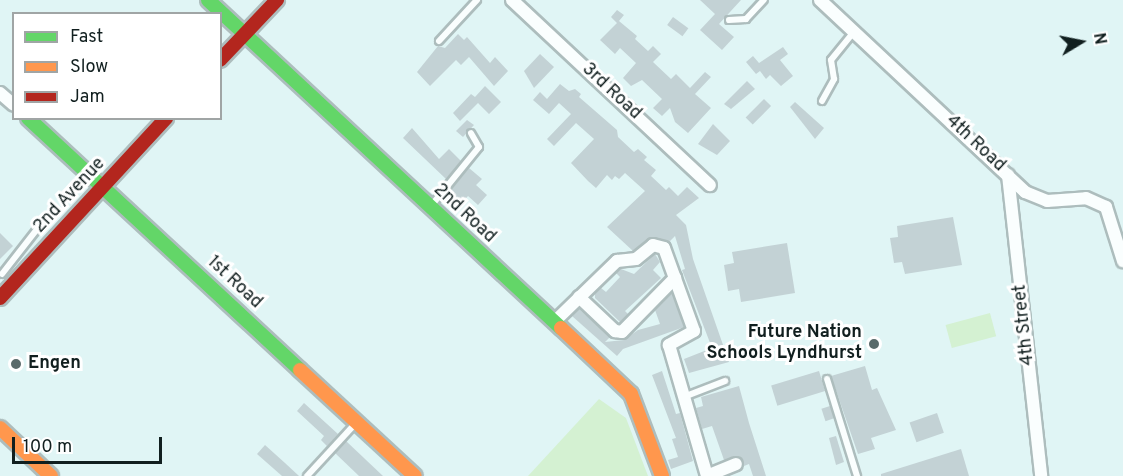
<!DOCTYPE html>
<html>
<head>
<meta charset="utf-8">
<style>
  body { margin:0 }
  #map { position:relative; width:1123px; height:476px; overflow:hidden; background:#e0f5f5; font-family:Overpass,sans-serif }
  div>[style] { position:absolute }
  .green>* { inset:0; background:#d4f1d2; transform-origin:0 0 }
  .building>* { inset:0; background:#c3d2d5; transform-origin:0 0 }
  .roads { filter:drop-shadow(2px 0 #adbdbd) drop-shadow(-2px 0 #adbdbd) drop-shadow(0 2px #adbdbd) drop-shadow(0 -2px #adbdbd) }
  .lane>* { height:6px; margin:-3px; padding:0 3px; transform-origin:3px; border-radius:3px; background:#fafefe }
  .street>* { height:12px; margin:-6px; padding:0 6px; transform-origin:6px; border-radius:6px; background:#fafefe }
  .fast>* { height:14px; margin:-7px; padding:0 7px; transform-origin:7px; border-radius:7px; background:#63d668 }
  .slow>* { height:14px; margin:-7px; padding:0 7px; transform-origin:7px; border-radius:7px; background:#ff974d }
  .jam>* { height:14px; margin:-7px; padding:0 7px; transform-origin:7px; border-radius:7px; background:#b3261e }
  .dots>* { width:16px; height:16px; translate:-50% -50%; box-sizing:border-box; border:3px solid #fff; border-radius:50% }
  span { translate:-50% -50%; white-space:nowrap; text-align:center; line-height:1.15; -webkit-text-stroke:6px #fff; paint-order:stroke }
  .street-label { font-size:18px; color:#111f1f }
  .poi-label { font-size:18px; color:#111f1f; font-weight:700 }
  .right { translate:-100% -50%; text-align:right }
  .left { translate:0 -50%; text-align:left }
  .legend { position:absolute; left:12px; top:12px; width:210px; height:108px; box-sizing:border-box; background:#fff; border:2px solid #a0a5a5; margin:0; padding:8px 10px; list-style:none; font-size:18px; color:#111f1f }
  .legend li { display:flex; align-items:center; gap:12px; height:30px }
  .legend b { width:30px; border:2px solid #a0a5a5 }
  .north { position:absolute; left:1051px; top:12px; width:60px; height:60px; -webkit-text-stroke:4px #fff; paint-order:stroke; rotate:80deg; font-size:16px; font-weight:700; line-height:24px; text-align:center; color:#111f1f }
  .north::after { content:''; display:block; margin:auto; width:21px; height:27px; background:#111f1f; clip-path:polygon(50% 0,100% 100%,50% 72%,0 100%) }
  .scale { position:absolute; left:12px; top:437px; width:150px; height:27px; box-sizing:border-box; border:3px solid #111f1f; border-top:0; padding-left:8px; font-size:18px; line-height:21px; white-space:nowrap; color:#111f1f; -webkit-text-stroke:4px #fff; paint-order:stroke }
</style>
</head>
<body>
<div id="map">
  <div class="green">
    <div style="left:990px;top:313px;width:24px;height:46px;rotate:75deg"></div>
    <div style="clip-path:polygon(599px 399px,626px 418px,648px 476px,528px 476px)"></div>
  </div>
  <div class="building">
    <div style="clip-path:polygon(700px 0,741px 0,719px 24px,734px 37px,722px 50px,700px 30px,715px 14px)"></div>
    <div style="clip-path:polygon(617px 10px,624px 15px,619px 21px,637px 36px,635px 39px,648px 51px,653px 46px,661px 54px,653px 62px,671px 79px,676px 74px,690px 88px,705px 72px,711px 77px,695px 94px,711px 108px,688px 133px,675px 122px,670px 108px,662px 116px,653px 108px,662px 99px,642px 80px,631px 86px,623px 78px,636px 63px,620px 48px,615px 54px,600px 40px,617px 23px,611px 17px)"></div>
    <div style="left:673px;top:17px;width:19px;height:10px;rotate:36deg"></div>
    <div style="clip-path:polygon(458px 34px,464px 40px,467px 37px,490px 63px,495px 57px,508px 71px,494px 86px,469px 57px,461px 65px,456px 60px,430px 86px,417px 72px,438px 46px,445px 48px)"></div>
    <div style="clip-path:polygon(783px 47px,788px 54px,780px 60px,793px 76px,781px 86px,770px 75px,766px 79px,760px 71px,756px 74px,746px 62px,753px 56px,759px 63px)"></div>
    <div style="clip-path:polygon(540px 54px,554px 67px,534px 88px,524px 71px)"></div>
    <div style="clip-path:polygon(747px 81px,755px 89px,731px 109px,724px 104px)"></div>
    <div style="clip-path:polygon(560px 84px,569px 91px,575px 89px,581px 94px,579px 97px,617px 130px,618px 137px,634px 152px,638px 149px,647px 157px,644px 160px,656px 170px,651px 176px,666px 190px,669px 187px,678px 196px,687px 187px,699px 198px,676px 215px,686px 225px,693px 259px,729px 362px,689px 373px,684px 359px,712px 348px,682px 270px,685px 269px,675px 236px,670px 241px,651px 237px,633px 251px,607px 227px,645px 191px,625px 173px,619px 179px,615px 176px,612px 180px,607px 175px,596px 188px,588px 181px,571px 163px,594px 139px,576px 123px,554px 146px,547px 139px,571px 114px,559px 103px,549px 114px,533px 100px,540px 92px,547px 99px)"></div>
    <div style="clip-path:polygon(485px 86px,501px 102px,489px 114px,478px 103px,460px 121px,453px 113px,471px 94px,475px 97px)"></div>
    <div style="left:764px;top:99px;width:10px;height:26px;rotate:45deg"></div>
    <div style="clip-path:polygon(795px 102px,824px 128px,815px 139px,790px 107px)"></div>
    <div style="clip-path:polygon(467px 120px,474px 125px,463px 137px,456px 131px)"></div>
    <div style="clip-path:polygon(713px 124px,730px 141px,717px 155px,698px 144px)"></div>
    <div style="clip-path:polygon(412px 128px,439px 159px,449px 149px,461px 161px,446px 179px,403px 138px)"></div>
    <div style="clip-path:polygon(469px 168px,482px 179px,476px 185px,487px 195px,478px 205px,468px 196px,459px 206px,447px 195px)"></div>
    <div style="clip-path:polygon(953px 217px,962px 265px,905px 274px,902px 262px,894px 263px,890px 238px,898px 237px,897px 226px)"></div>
    <div style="clip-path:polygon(0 233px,13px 246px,0 259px)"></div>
    <div style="clip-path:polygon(787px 243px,795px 293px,741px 302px,739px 289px,728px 291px,724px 265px,734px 263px,732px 252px)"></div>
    <div style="clip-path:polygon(655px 254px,660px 262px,653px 270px,661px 278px,625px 311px,628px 314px,620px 322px,595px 298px,595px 294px,601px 288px,606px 292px,620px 277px,616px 273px,621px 269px,634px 274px)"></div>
    <div style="clip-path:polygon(672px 293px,684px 327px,623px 349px,617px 356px,572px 316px,579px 309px,610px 337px,605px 342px,624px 340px,638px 330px,660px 324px,655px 310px)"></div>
    <div style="clip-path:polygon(865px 366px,872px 390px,877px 388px,896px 430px,871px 438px,875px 449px,858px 454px,831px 376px)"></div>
    <div style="clip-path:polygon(662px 371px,676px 414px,680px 413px,693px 461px,671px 469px,668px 460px,678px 457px,672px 439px,676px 438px,652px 375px)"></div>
    <div style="left:819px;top:371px;width:21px;height:50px;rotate:73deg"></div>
    <div style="clip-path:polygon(739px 386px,749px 423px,766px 476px,753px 476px,749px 464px,744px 466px,738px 456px,724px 460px,712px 426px,702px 429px,696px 408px,703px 406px,701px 397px)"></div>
    <div style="clip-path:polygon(304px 403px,338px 434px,327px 446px,321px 440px,324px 436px,297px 411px)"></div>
    <div style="left:830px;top:406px;width:13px;height:9px;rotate:72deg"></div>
    <div style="left:937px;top:413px;width:21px;height:29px;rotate:71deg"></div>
    <div style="clip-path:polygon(836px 436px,844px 462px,836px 465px,829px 438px)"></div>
    <div style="clip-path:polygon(346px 441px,383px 476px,359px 476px,335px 453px)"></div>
    <div style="clip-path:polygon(265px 445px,285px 463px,299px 476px,282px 476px,257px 454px)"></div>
    <div style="clip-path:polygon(961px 449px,969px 476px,881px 476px,881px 474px)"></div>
  </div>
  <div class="roads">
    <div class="lane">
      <div style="left:729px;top:20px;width:17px;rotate:-3deg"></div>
      <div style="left:746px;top:19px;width:26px;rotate:-47deg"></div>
      <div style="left:439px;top:41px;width:56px;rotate:-47.2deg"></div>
      <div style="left:822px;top:101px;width:25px;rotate:-61deg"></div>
      <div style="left:834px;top:79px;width:19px;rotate:-99deg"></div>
      <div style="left:831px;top:60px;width:36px;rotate:-51deg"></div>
      <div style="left:431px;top:206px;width:76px;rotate:-50.9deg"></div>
      <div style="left:479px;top:147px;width:16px;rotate:-120deg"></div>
      <div style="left:2px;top:274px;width:63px;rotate:-52deg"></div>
      <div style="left:827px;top:379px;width:102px;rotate:72.8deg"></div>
      <div style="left:686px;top:396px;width:42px;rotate:-21deg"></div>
      <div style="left:307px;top:476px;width:71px;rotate:-47.3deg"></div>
    </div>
    <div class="street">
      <div style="left:512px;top:0;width:271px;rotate:43.1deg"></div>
      <div style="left:820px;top:0;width:281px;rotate:43.1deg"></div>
      <div style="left:1025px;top:192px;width:24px;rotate:22deg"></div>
      <div style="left:1047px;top:201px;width:39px;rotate:-4deg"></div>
      <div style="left:1086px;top:198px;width:22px;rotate:24deg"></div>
      <div style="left:1106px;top:207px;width:57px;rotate:72.5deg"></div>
      <div style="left:0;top:93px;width:18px;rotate:41deg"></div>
      <div style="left:1008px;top:175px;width:303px;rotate:83.7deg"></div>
      <div style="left:579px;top:297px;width:50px;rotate:43.4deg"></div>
      <div style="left:615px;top:331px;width:7px;rotate:8deg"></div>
      <div style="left:622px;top:332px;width:76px;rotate:-45.5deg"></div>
      <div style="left:554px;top:322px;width:88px;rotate:-44.1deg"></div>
      <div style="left:617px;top:261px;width:19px;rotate:-6deg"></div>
      <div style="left:636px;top:259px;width:22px;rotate:-39deg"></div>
      <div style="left:653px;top:245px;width:11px;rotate:15deg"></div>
      <div style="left:664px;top:248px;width:88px;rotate:70.1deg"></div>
      <div style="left:694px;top:331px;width:29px;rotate:151deg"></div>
      <div style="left:669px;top:345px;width:136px;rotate:73.8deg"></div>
      <div style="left:709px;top:475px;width:29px;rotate:-22deg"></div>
    </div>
    <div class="fast">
      <div style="left:208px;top:0;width:482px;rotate:42.9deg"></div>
      <div style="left:28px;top:118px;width:371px;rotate:42.8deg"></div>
    </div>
    <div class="slow">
      <div style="left:561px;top:328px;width:96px;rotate:43.3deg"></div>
      <div style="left:631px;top:394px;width:88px;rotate:69.3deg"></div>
      <div style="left:300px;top:370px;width:156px;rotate:42.7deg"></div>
      <div style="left:0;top:428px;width:70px;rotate:43.3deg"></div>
    </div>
    <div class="jam">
      <div style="left:220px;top:60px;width:83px;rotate:-46.5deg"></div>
      <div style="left:0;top:298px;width:245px;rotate:-47.3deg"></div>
    </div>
  </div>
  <div class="dots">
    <div style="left:874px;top:344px;background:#596a6a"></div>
    <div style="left:16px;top:364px;background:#596a6a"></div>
  </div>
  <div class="street-label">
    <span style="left:611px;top:92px;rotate:43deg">3rd Road</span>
    <span style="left:975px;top:144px;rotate:43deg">4th Road</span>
    <span style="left:70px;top:196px;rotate:-47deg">2nd Avenue</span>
    <span style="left:464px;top:214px;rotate:43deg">2nd Road</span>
    <span style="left:234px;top:283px;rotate:43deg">1st Road</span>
    <span style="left:1025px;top:325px;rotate:-96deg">4th Street</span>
  </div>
  <div class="poi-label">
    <span class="right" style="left:862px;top:344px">Future Nation<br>Schools Lyndhurst</span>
    <span class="left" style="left:28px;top:364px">Engen</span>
  </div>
  <ul class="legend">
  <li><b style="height:8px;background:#63d668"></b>Fast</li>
  <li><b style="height:8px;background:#ff974d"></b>Slow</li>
  <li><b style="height:8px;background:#b3261e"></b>Jam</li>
  </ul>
  <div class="north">N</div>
  <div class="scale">100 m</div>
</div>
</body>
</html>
